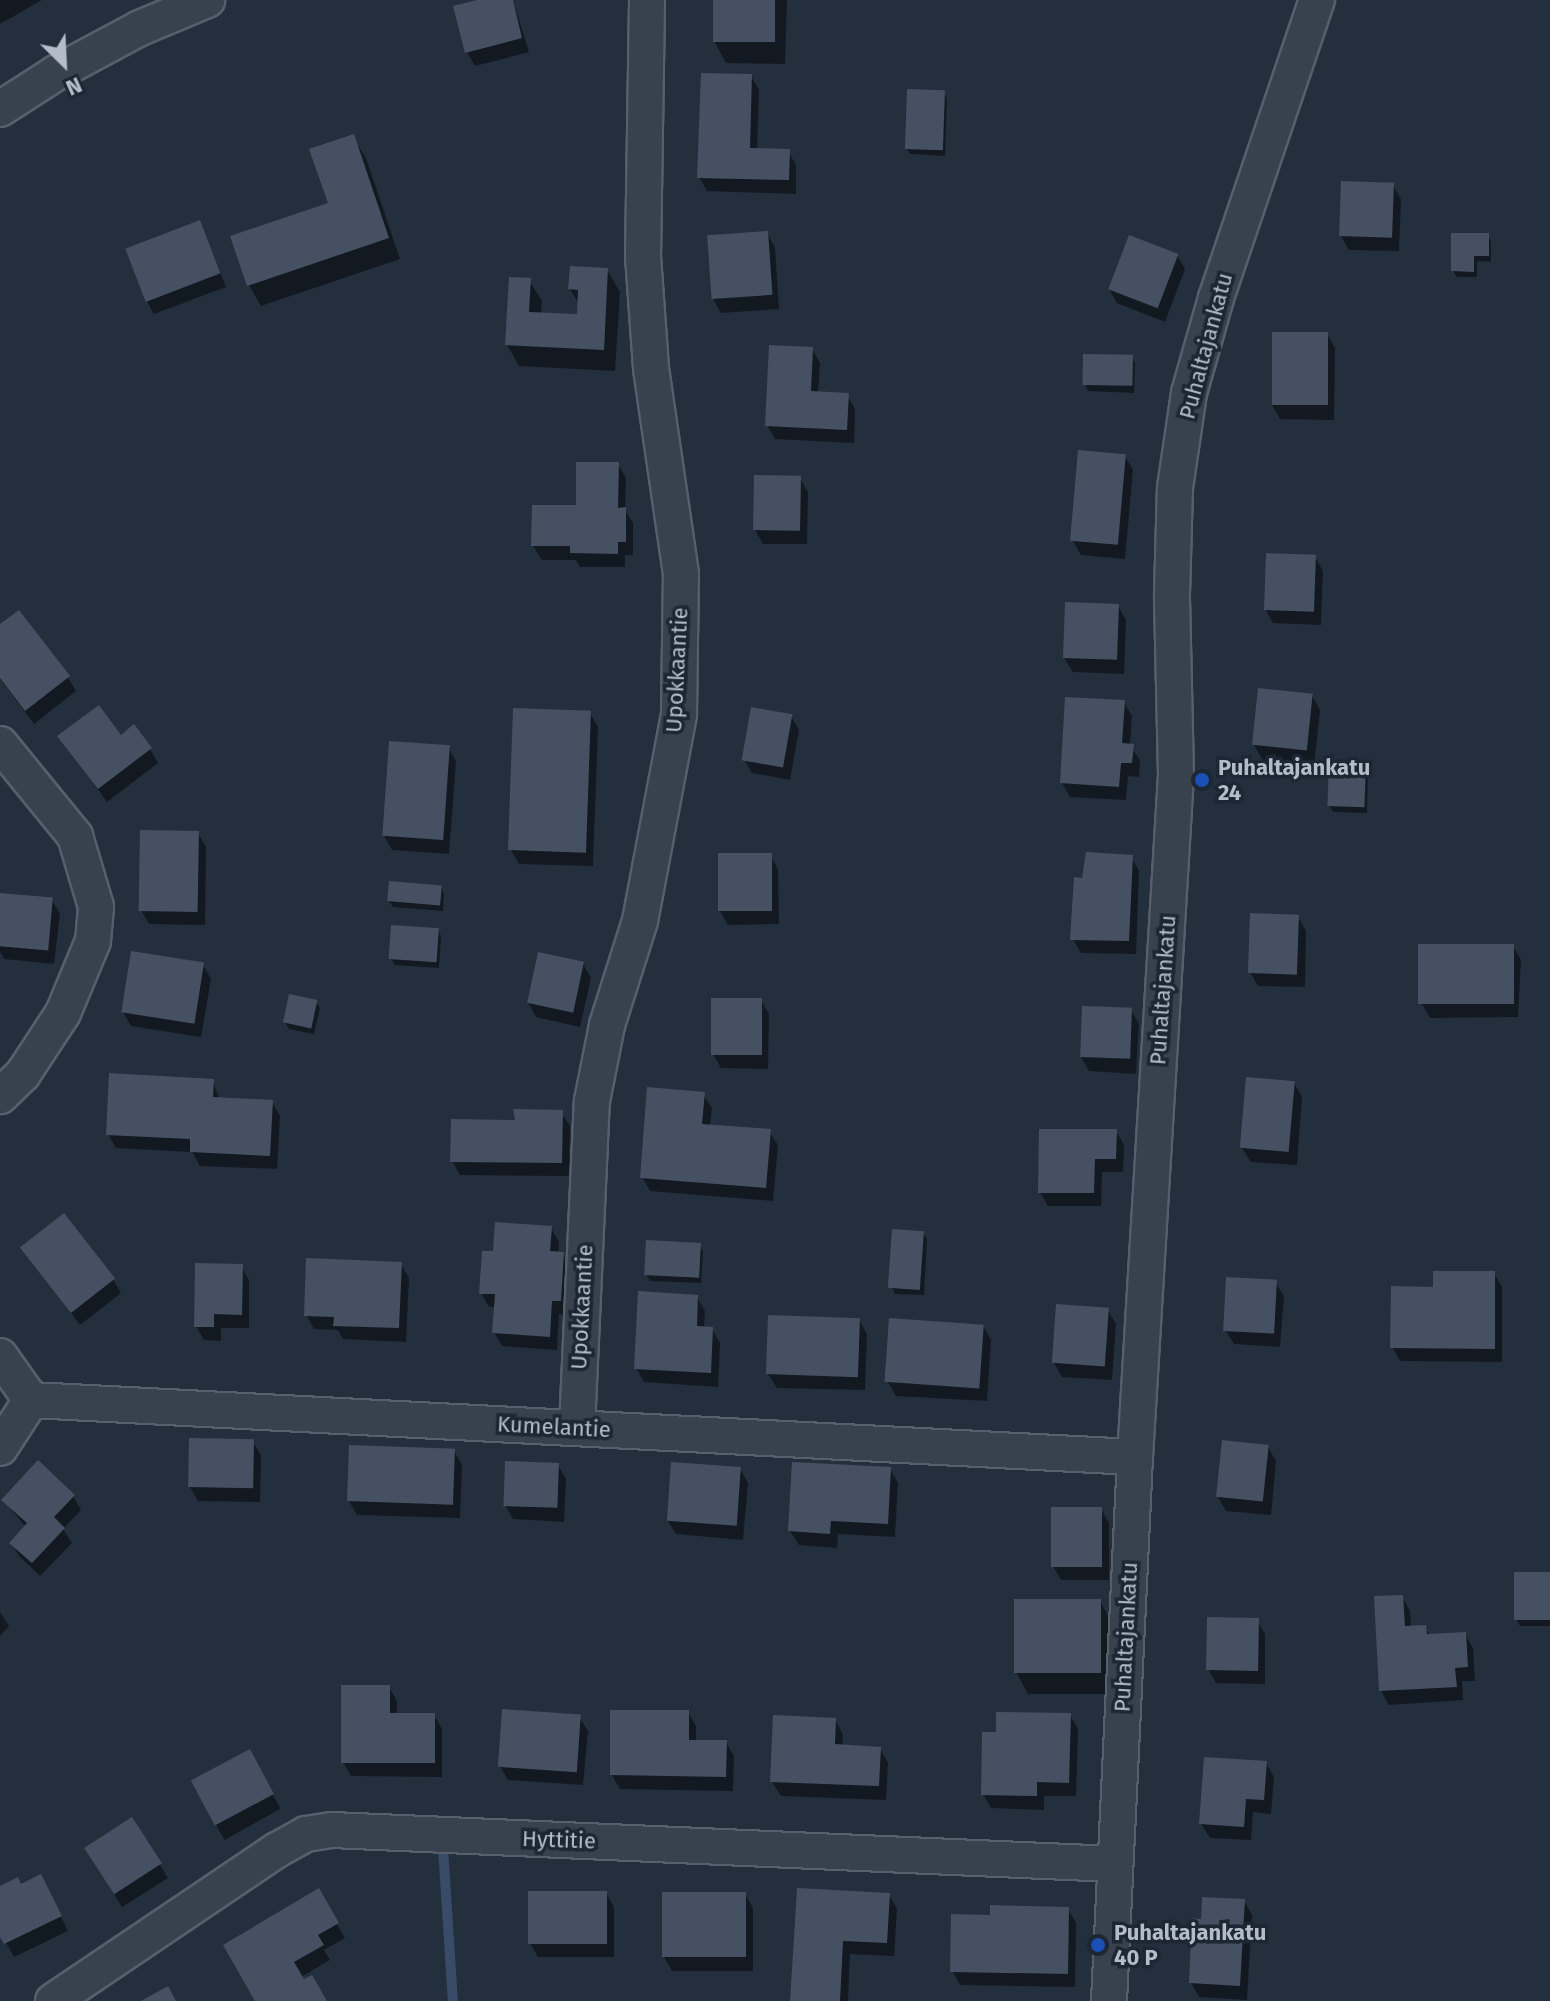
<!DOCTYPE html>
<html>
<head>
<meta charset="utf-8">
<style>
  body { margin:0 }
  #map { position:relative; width:1550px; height:2001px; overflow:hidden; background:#242f3e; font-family:"Fira Sans",sans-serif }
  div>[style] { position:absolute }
  .shadow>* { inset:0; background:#0007; transform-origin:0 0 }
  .stream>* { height:10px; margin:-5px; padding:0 5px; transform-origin:5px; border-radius:5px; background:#394c67 }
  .building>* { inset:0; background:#455162; transform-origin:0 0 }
  .roads { filter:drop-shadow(2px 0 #565f6c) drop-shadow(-2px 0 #565f6c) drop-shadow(0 2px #565f6c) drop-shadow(0 -2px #565f6c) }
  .street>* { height:34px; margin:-17px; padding:0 17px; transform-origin:17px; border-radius:17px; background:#38414e }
  .dots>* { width:22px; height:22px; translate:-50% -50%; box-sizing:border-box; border:4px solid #1d2633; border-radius:50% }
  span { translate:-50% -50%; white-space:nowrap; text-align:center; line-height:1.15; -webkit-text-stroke:7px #1d2633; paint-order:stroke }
  .street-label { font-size:22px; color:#b4bcc9 }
  .poi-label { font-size:22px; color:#b4bcc9; font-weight:700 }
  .left { translate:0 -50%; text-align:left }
  .north { position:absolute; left:24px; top:24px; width:80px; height:80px; -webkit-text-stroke:6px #1d2633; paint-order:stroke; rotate:156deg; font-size:22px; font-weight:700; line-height:32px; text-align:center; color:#b4bcc9 }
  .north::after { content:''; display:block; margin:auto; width:28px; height:36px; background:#b4bcc9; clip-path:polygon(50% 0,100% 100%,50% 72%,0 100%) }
</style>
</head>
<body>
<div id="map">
  <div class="shadow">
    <div style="clip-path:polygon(0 0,42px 0,0 24px)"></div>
    <div style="clip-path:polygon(486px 0,513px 0,529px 52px,475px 66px,467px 52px)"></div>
    <div style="clip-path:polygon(715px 0,787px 0,785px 64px,726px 63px,714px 41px)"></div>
    <div style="clip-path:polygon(751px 76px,759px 90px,757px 150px,788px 151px,796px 165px,796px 194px,707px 191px,699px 177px)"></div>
    <div style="clip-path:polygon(943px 92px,947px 99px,945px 156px,910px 154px,906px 148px)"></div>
    <div style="clip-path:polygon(353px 137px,366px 158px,400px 259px,261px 306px,249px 285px,330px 204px)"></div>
    <div style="clip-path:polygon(1393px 185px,1401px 199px,1399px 251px,1349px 250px,1341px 236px)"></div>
    <div style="clip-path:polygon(200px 222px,226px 287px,154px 314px,146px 300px)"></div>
    <div style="clip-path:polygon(767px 233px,775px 247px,779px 309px,721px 313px,713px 299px)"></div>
    <div style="clip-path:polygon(1488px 235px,1491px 242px,1491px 262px,1477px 261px,1477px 277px,1457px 277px,1453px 271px)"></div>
    <div style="clip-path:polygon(1177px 255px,1185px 269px,1165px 322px,1117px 303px,1109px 289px)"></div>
    <div style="clip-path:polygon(607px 270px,620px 292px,615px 371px,519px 366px,507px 345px,529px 280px,542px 301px,541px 315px,579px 317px,579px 304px,570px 289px)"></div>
    <div style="clip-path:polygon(1327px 334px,1335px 348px,1334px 420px,1280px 419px,1272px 405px)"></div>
    <div style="clip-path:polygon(812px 349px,820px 363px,818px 394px,847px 395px,855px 409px,854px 443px,775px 439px,767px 425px)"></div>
    <div style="clip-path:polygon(1131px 357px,1135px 363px,1134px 393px,1088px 391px,1085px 385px)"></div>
    <div style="clip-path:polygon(1125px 456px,1133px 470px,1125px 559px,1081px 555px,1073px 541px)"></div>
    <div style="clip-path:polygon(618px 464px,626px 478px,625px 510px,633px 523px,633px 555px,625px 555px,625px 567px,580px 567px,576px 560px,542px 560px,533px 546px,578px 507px)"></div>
    <div style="clip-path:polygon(800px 478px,808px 492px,807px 544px,763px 544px,755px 530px)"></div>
    <div style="clip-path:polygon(1315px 557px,1323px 571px,1321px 625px,1273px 623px,1265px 609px)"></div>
    <div style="clip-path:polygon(1118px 606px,1126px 620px,1124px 674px,1073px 672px,1064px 658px)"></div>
    <div style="clip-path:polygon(0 627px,68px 678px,76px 691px,34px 724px,0 679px)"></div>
    <div style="clip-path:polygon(1312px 696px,1320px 710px,1314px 765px,1262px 759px,1254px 745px)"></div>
    <div style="clip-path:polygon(1124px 702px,1132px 716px,1130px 746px,1140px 760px,1139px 777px,1128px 776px,1126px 800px,1070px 797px,1062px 783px)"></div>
    <div style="clip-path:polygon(590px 713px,598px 727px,593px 866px,519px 864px,511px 850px)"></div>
    <div style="clip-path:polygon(791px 716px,799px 730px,790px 780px,752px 773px,744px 759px)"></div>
    <div style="clip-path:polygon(60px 737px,121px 738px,150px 749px,158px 763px,107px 802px)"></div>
    <div style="clip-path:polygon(448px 747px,456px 761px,449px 854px,392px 850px,384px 836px)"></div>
    <div style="clip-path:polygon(1365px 765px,1368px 772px,1367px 813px,1333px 812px,1329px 805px)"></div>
    <div style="clip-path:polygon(198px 833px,206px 847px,205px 925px,149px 924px,141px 910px)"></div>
    <div style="clip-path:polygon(770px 855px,778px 869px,779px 924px,728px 925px,720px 911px)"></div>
    <div style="clip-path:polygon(1131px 857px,1139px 871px,1136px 954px,1081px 953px,1073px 939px)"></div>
    <div style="clip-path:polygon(441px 887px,444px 894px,443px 911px,393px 907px,389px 901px)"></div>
    <div style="clip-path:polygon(52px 900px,60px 914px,54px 964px,4px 959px,0 952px,0 907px)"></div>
    <div style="clip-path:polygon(1298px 917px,1306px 931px,1305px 987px,1258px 986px,1250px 972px)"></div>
    <div style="clip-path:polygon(438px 930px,441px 936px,439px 968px,395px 965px,391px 959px)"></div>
    <div style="clip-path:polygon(1513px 946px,1521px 960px,1518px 1017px,1430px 1018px,1422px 1004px)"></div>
    <div style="clip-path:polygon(583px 964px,591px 978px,580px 1027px,536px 1017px,528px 1003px)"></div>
    <div style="clip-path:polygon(203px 965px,211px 979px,201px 1037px,131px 1026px,123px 1012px)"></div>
    <div style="clip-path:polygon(761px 1000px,769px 1014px,768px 1069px,721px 1068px,713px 1054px)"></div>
    <div style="clip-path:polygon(316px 1002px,320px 1008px,314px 1034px,289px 1029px,285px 1022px)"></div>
    <div style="clip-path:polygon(1131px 1010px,1139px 1024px,1136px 1074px,1089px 1071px,1081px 1057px)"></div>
    <div style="clip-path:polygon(212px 1080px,220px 1100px,272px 1102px,280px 1116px,277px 1169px,200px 1166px,192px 1152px,116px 1148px,108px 1134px)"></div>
    <div style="clip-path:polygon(1294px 1083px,1302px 1097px,1297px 1165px,1251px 1162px,1242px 1148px)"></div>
    <div style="clip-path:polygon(703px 1094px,712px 1108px,710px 1126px,769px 1131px,778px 1145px,773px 1201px,650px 1191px,642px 1177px)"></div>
    <div style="clip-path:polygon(561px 1112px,570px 1126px,569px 1176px,460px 1175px,452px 1161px,518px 1122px)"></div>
    <div style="clip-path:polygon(1116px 1131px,1124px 1145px,1123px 1172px,1102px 1172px,1101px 1206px,1048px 1206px,1040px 1192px)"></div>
    <div style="clip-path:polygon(551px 1228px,559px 1242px,558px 1254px,563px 1254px,571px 1268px,568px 1315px,559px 1314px,557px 1350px,502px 1346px,494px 1332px,496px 1307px,489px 1307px,481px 1293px)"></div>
    <div style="clip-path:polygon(923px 1233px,927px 1239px,924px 1295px,895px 1294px,892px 1287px)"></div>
    <div style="clip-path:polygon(699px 1245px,703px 1251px,701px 1283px,650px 1281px,646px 1274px)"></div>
    <div style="clip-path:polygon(22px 1247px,113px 1279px,121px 1293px,80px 1325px)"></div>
    <div style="clip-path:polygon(401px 1264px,409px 1278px,406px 1342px,343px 1339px,338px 1330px,314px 1329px,306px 1315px)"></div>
    <div style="clip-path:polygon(241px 1266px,249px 1280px,249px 1328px,221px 1328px,221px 1341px,204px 1340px,196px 1326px)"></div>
    <div style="clip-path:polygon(1494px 1273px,1502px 1287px,1502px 1362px,1400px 1361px,1392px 1347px,1435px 1289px)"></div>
    <div style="clip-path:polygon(1275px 1282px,1284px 1296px,1280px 1347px,1234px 1344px,1225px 1330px)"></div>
    <div style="clip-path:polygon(697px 1297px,705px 1311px,704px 1328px,712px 1329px,720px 1343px,718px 1387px,644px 1382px,636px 1368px)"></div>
    <div style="clip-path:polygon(1108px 1310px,1116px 1324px,1112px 1380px,1062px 1377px,1054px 1363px)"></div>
    <div style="clip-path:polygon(859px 1320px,867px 1334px,865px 1390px,777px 1388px,768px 1374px)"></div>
    <div style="clip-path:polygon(983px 1326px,991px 1340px,987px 1401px,896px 1396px,888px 1382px)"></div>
    <div style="clip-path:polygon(252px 1441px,261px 1455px,260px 1502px,198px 1501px,190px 1487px)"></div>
    <div style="clip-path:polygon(1268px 1447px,1276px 1461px,1271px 1515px,1226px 1511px,1218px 1497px)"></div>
    <div style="clip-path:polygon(454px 1451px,462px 1465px,460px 1518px,357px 1515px,349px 1501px)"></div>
    <div style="clip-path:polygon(558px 1465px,566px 1479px,564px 1522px,513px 1519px,505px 1505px)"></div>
    <div style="clip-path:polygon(740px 1469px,748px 1483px,743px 1540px,676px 1534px,667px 1520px)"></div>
    <div style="clip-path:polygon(890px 1469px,898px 1483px,895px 1537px,838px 1534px,837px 1548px,799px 1545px,790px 1531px)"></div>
    <div style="clip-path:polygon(73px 1496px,81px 1510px,63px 1529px,72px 1543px,40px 1576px,20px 1557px,11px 1543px,26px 1527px,3px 1500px)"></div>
    <div style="clip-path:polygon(1101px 1509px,1109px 1523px,1109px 1580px,1061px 1580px,1053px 1566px)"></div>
    <div style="clip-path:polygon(1550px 1574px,1550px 1626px,1520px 1626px,1516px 1619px)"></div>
    <div style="clip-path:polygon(1402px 1597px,1410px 1611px,1411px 1628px,1425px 1627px,1430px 1636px,1465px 1634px,1473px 1648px,1475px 1681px,1462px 1681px,1463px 1700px,1389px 1705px,1381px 1691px)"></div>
    <div style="clip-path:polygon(1100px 1601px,1112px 1622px,1112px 1694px,1028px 1694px,1016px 1672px)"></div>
    <div style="clip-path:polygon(0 1612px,9px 1626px,0 1636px)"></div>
    <div style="clip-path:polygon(1257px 1620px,1265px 1634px,1265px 1684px,1216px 1683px,1208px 1669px)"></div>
    <div style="clip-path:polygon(389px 1687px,397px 1701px,397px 1715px,434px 1715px,442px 1729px,442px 1777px,351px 1776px,343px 1762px)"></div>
    <div style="clip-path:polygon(688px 1712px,696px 1726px,696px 1742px,726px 1742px,734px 1756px,733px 1791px,620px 1789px,612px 1775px)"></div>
    <div style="clip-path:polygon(1070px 1715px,1078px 1729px,1076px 1796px,1044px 1796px,1044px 1810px,991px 1808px,983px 1794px,998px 1734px)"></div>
    <div style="clip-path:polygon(579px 1717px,588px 1731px,583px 1785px,508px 1780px,500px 1766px)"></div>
    <div style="clip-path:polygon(835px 1720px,843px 1734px,842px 1747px,880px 1748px,888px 1763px,886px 1800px,781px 1796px,772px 1782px)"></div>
    <div style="left:249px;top:1752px;width:65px;height:64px;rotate:61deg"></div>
    <div style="clip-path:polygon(1266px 1763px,1274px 1777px,1271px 1814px,1253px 1812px,1251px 1840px,1210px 1838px,1201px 1824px)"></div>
    <div style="clip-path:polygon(132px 1820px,168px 1878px,122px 1907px,94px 1862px)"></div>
    <div style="clip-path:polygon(21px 1886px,48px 1891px,68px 1931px,14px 1957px,0 1932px,0 1888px)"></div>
    <div style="clip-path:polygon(799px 1890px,889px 1895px,897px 1909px,894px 1956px,850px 1954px,848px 2001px,792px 2001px)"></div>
    <div style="clip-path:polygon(318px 1891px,345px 1938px,324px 1950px,330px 1960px,301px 1977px,325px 2001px,257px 2001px)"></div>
    <div style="clip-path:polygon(606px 1893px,614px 1907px,614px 1957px,538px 1957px,530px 1943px)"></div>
    <div style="clip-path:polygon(745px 1894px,753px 1908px,753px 1971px,672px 1971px,664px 1957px)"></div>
    <div style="clip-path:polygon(1244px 1901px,1252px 1915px,1247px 2000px,1199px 1997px,1191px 1983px,1203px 1921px)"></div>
    <div style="clip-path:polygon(1068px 1909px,1076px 1923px,1075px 1987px,960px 1985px,952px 1971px,992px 1917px)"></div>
  </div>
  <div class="stream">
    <div style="left:443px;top:1848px;width:153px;rotate:86.3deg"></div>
  </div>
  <div class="building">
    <div style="clip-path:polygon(477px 0,513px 0,522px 38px,465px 53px,453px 6px)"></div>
    <div style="left:713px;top:0;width:62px;height:42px"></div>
    <div style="clip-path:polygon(701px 73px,752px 74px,750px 148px,790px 149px,789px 180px,697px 178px)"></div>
    <div style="left:907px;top:89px;width:38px;height:60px;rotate:2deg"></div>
    <div style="clip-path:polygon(354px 134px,389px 238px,247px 286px,230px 236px,328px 203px,309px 149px)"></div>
    <div style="left:1341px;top:181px;width:53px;height:55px;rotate:2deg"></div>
    <div style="left:200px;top:220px;width:57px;height:80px;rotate:69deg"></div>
    <div style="left:768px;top:231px;width:64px;height:61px;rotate:86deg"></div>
    <div style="clip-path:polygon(1451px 233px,1489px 233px,1489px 256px,1474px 256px,1474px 272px,1451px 271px)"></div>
    <div style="left:1129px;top:235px;width:53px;height:58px;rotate:21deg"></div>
    <div style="clip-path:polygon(570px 266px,608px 268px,604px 350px,505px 345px,509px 277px,531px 278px,529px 312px,577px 314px,578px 290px,568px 289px)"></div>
    <div style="left:1272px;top:332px;width:56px;height:73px"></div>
    <div style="clip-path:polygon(769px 345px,813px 347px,811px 391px,849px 393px,847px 430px,765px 426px)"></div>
    <div style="left:1083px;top:354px;width:50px;height:31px;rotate:1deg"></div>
    <div style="left:1078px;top:450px;width:48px;height:91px;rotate:5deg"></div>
    <div style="clip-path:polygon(576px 462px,619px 462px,618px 508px,626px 507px,626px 542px,618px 542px,618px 554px,570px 553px,570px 546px,531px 546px,532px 505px,576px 505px)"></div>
    <div style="left:754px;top:475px;width:47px;height:55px;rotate:1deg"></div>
    <div style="left:1266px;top:553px;width:50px;height:57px;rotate:2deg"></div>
    <div style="left:1065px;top:602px;width:54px;height:56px;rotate:2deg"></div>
    <div style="clip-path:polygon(19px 610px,70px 676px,25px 711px,0 678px,0 624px)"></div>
    <div style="left:1258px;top:688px;width:55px;height:57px;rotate:6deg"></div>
    <div style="clip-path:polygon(1065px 697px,1125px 700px,1122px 743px,1134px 744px,1132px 763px,1121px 763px,1119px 787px,1060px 783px)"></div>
    <div style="clip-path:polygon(99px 705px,121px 735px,134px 724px,152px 748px,98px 789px,57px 736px)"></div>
    <div style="left:751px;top:707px;width:42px;height:54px;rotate:10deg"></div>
    <div style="left:513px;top:708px;width:78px;height:142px;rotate:2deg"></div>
    <div style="left:389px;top:741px;width:61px;height:95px;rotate:4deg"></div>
    <div style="left:1329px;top:762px;width:37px;height:44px;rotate:2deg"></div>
    <div style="left:140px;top:830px;width:59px;height:81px;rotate:1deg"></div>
    <div style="clip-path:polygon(1086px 852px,1133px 855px,1129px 941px,1070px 940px,1074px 877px,1082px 878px)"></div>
    <div style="left:718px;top:853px;width:54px;height:58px"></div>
    <div style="left:389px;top:881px;width:53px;height:20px;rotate:5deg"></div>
    <div style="left:0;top:893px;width:53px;height:53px;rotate:5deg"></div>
    <div style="left:1250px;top:913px;width:49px;height:60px;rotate:2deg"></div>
    <div style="left:391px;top:925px;width:48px;height:34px;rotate:4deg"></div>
    <div style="left:1418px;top:944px;width:96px;height:60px"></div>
    <div style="left:131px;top:951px;width:74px;height:62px;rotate:9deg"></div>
    <div style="left:538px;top:952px;width:47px;height:52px;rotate:12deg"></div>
    <div style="left:289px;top:994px;width:29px;height:29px;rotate:12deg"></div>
    <div style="left:711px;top:998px;width:51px;height:57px"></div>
    <div style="left:1082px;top:1006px;width:50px;height:51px;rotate:2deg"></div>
    <div style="clip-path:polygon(109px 1073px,214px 1079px,213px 1097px,273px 1100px,270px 1156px,190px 1152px,190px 1139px,106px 1135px)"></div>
    <div style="left:1246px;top:1077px;width:49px;height:71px;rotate:5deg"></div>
    <div style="clip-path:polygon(647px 1087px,705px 1092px,702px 1124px,771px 1129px,766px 1188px,640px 1178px)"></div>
    <div style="clip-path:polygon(513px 1109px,563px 1110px,562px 1163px,450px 1162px,451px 1119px,515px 1120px)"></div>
    <div style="clip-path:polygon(1039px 1129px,1117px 1129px,1116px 1159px,1095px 1159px,1094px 1193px,1038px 1193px)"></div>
    <div style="left:64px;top:1213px;width:83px;height:56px;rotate:52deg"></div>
    <div style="clip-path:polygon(495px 1222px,552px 1226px,550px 1251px,564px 1252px,561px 1301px,552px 1301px,550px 1337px,492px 1333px,495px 1294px,479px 1294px,482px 1251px,493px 1251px)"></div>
    <div style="left:892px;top:1229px;width:32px;height:59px;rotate:4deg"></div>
    <div style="left:646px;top:1240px;width:55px;height:35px;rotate:3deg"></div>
    <div style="clip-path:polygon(306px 1258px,402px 1262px,399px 1328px,333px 1326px,334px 1317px,304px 1316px)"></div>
    <div style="clip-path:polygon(195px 1263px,243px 1264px,242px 1315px,214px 1314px,214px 1327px,194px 1327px)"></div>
    <div style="clip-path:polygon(1433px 1271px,1495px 1271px,1495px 1349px,1390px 1348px,1391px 1286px,1433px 1287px)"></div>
    <div style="left:1226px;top:1277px;width:51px;height:54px;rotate:3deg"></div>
    <div style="clip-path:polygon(638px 1291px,698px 1295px,697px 1326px,713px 1327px,711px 1373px,634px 1369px)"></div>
    <div style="left:1056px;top:1304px;width:53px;height:59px;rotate:4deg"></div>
    <div style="left:768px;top:1315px;width:92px;height:59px;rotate:2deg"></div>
    <div style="left:889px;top:1318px;width:95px;height:64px;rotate:4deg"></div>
    <div style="left:189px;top:1438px;width:65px;height:49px;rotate:1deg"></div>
    <div style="left:1222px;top:1440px;width:47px;height:57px;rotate:6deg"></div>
    <div style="left:349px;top:1445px;width:106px;height:56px;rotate:2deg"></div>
    <div style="clip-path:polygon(38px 1460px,75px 1495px,54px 1517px,65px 1528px,32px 1563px,9px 1543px,27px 1523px,1px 1500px)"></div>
    <div style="left:505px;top:1461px;width:54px;height:45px;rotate:2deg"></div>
    <div style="left:671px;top:1462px;width:70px;height:59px;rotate:4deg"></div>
    <div style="clip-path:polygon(792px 1462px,891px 1467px,888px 1524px,831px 1521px,830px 1534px,788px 1531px)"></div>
    <div style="left:1051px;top:1507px;width:51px;height:60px"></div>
    <div style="left:1514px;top:1572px;width:36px;height:48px"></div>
    <div style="clip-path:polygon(1403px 1595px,1405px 1626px,1426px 1625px,1427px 1634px,1466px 1632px,1468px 1667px,1455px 1668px,1457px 1687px,1379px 1691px,1374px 1596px)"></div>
    <div style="left:1014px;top:1599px;width:87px;height:74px"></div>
    <div style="left:1207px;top:1617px;width:52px;height:53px;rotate:1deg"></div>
    <div style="clip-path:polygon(341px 1685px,390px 1685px,390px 1713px,435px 1713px,435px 1763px,341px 1763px)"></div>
    <div style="left:502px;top:1709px;width:79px;height:58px;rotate:4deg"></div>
    <div style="clip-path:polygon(610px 1710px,689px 1710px,689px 1740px,727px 1740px,726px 1777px,610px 1775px)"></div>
    <div style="clip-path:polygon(996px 1712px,1071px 1713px,1069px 1783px,1037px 1782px,1037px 1796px,981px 1795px,982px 1732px,996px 1732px)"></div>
    <div style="clip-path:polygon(773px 1715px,836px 1718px,835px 1744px,881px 1747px,879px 1786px,770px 1782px)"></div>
    <div style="left:250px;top:1749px;width:51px;height:67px;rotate:62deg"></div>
    <div style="clip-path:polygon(1204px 1757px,1267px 1761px,1264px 1800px,1246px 1799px,1244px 1827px,1199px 1824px)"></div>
    <div style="left:132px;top:1817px;width:55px;height:57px;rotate:57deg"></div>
    <div style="clip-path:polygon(41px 1874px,62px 1916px,4px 1944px,0 1937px,0 1886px,18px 1877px,21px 1884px)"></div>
    <div style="clip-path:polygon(319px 1888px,339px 1923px,318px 1935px,324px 1945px,294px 1962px,304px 1979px,312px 1975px,327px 2001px,255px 2001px,223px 1945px)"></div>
    <div style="clip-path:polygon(797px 1888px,890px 1893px,887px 1943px,843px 1941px,840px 2001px,790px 2001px)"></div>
    <div style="left:528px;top:1891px;width:79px;height:53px"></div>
    <div style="left:662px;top:1892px;width:84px;height:65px"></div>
    <div style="clip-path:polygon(1202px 1897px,1245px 1899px,1240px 1986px,1189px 1983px,1192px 1918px,1201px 1919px)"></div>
    <div style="clip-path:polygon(990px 1905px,1069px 1907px,1068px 1974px,950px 1972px,951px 1914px,990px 1915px)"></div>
    <div style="clip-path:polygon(168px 1986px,176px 2001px,141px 2001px)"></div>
  </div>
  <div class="roads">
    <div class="street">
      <div style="left:0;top:109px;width:67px;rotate:-32.7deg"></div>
      <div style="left:56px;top:73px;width:95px;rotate:-28.2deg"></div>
      <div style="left:140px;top:28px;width:73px;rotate:-22.7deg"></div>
      <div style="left:0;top:744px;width:119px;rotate:50.8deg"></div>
      <div style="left:75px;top:836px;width:74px;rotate:73.5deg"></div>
      <div style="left:96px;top:907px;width:34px;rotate:95deg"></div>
      <div style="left:93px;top:941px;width:78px;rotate:112.6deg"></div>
      <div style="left:63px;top:1013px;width:73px;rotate:123.3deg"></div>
      <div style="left:23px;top:1074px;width:32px;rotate:136deg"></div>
      <div style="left:0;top:1356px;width:54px;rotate:54.8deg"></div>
      <div style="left:577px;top:1428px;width:327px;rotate:-87.4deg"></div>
      <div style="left:592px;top:1101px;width:77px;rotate:-78.8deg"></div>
      <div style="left:607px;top:1025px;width:109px;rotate:-72.4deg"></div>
      <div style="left:640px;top:921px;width:211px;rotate:-79.3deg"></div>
      <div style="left:679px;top:714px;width:140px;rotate:-89.2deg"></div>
      <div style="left:681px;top:574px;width:208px;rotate:-98.3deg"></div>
      <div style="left:651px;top:368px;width:111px;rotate:-94.1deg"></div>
      <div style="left:643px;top:257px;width:257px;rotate:-89.1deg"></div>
      <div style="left:0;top:1448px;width:57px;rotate:-57.1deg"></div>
      <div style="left:31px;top:1400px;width:1105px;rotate:2.96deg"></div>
      <div style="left:53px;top:2001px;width:270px;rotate:-34deg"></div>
      <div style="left:277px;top:1850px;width:33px;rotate:-29deg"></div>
      <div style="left:306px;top:1834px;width:26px;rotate:-9deg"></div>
      <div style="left:332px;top:1830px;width:784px;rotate:2.49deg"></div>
      <div style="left:1109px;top:2001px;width:545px;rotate:-87.26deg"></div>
      <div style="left:1135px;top:1457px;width:683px;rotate:-86.56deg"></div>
      <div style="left:1176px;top:775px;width:181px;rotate:-91.3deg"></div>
      <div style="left:1172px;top:594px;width:106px;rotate:-88.4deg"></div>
      <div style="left:1175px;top:488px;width:96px;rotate:-81.6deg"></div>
      <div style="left:1189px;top:393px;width:99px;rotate:-74.1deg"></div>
      <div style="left:1216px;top:298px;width:315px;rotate:-71.3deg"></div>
    </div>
  </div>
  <div class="dots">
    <div style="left:1202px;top:780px;background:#1a4fb4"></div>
    <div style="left:1098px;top:1945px;background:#1a4fb4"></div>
  </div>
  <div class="street-label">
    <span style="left:1206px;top:346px;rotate:-75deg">Puhaltajankatu</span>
    <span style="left:677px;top:670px;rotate:-87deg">Upokkaantie</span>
    <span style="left:1163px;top:990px;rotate:-86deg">Puhaltajankatu</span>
    <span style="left:582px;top:1307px;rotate:-87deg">Upokkaantie</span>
    <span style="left:554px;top:1427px;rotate:3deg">Kumelantie</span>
    <span style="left:1126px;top:1637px;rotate:-87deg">Puhaltajankatu</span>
    <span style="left:559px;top:1840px;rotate:2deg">Hyttitie</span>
  </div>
  <div class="poi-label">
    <span class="left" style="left:1218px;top:780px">Puhaltajankatu<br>24</span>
    <span class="left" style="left:1114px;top:1945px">Puhaltajankatu<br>40 P</span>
  </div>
  <div class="north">N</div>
</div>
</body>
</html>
